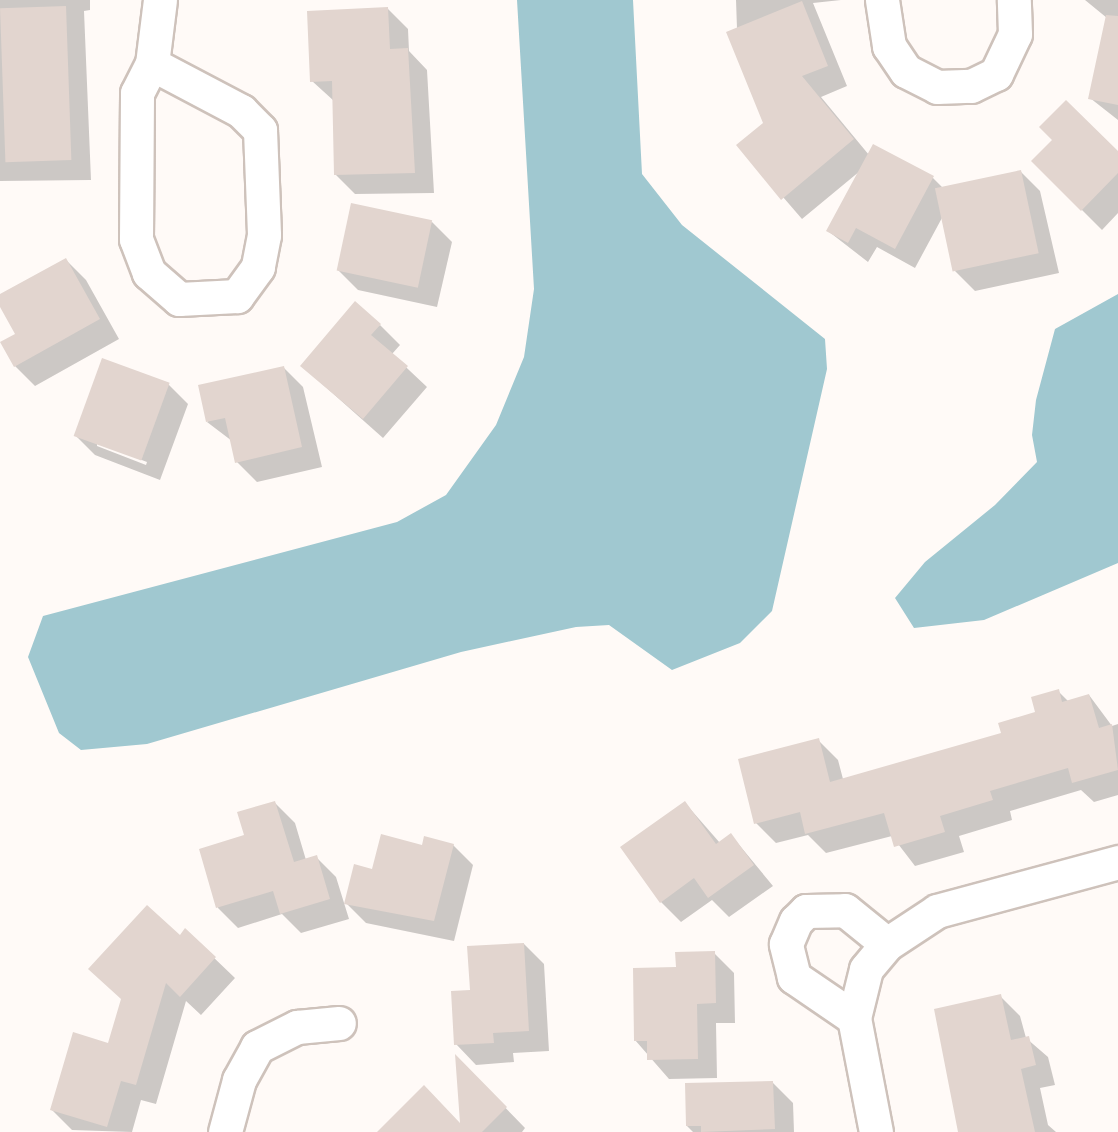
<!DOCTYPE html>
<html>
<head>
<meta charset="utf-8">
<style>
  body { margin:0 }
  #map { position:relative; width:1118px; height:1132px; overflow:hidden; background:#fffaf7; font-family:"Space Grotesk",sans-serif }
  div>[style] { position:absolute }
  .water>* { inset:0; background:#a0c8d0 }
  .shadow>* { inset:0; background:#0003 }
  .building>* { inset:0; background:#e2d5cf; transform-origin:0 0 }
  .roads { filter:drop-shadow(2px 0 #cec2bb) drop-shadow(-2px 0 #cec2bb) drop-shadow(0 2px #cec2bb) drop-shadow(0 -2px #cec2bb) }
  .minor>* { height:33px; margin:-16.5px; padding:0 16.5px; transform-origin:16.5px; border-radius:16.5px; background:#fff }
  span { translate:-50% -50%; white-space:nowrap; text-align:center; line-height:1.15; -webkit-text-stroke:4.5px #fff; paint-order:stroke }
</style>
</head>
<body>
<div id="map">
  <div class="water">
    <div style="clip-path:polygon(517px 0,633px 0,642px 174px,682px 225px,825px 339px,827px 369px,772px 611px,740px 643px,672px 670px,609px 625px,576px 627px,461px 652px,147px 744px,81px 750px,59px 733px,28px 657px,43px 616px,397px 522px,446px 495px,496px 425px,524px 357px,534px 289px)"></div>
    <div style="clip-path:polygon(1118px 294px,1118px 563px,984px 620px,914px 628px,895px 598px,925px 562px,995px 505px,1037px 462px,1032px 435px,1036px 400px,1055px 329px)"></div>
  </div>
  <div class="shadow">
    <div style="clip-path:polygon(0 0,90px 0,90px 10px,84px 11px,91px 180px,0 181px)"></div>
    <div style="clip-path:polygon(736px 0,841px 0,813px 3px,847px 86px,821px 97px,869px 155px,933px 178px,943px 188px,1020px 171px,1040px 191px,1059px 273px,975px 291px,955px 271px,943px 216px,915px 268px,877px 247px,868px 262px,828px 231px,860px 171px,802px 219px,738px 145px,765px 123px,737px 29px)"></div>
    <div style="clip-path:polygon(1085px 0,1118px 0,1118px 120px,1090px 98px,1107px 18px)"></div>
    <div style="clip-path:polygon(388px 9px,408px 29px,409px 51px,427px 70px,434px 193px,355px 194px,335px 174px,334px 101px,312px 81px)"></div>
    <div style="clip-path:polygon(1118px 153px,1118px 213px,1102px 230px,1033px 161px)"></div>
    <div style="clip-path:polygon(432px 222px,452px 242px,437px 307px,358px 290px,338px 270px)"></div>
    <div style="clip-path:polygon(66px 260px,86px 280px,119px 339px,35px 386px,15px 366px,17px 334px,0 296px)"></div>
    <div style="clip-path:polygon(380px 325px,400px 345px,392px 354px,427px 387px,383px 438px,302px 366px)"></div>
    <div style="clip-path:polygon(283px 367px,303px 387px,322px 467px,257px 482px,237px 462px,232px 441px,207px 422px)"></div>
    <div style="clip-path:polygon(evenodd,168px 384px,188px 404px,160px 480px,95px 455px,75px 435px,168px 384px,97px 443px,147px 462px,146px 465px,97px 446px,97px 443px)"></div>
    <div style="clip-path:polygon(1058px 691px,1068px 701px,1089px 695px,1112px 726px,1118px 724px,1118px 795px,1094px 802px,1081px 790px,1010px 811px,1012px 820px,959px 836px,964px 852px,915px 866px,892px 836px,826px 853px,808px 835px,776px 843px,756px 823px,818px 740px,838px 760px,843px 779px,1003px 734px,1037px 713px)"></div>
    <div style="clip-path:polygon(275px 803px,295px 823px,306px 860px,316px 857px,336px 877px,349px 919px,301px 933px,282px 914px,238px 928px,218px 908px,201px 850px,246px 836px)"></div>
    <div style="clip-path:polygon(685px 803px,720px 843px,731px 835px,773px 886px,729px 917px,712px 900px,681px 922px,661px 902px)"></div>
    <div style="clip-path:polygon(453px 845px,473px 865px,454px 941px,366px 923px,346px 903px,373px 871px,423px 847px)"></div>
    <div style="clip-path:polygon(186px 931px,235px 978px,201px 1015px,186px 1001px,156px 1104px,141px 1100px,132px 1132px,72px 1130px,52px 1110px,109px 1045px)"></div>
    <div style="clip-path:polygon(524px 944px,544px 964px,549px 1051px,513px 1053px,514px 1062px,476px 1065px,456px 1044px,471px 991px)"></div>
    <div style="clip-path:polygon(714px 953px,734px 973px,735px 1023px,716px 1023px,717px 1078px,669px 1079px,635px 1040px,677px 969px)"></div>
    <div style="clip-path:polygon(1000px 996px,1020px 1016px,1026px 1038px,1048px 1057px,1055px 1085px,1040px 1088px,1048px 1125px,1056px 1132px,973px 1132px)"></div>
    <div style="clip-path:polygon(457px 1058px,525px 1128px,522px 1132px,404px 1132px,461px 1126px)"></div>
    <div style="clip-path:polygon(773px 1083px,793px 1103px,794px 1132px,693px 1132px,687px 1126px)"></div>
  </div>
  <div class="building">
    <div style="clip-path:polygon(802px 1px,828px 66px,802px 76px,854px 139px,781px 200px,736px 145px,763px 123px,726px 32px)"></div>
    <div style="left:66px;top:6px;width:154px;height:66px;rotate:88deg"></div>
    <div style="clip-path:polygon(388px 7px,390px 49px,408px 48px,415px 173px,334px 175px,332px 81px,310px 82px,307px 11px)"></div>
    <div style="clip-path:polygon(1106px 15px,1118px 16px,1118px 105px,1088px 99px)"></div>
    <div style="clip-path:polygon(1066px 100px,1118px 151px,1118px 173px,1081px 211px,1031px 161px,1052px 140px,1039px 127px)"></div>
    <div style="clip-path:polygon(873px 144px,934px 176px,895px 249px,856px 228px,848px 243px,826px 231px)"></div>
    <div style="left:1021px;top:170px;width:85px;height:88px;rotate:78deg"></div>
    <div style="left:351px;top:203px;width:83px;height:69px;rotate:12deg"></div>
    <div style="clip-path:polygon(66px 258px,100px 319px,14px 367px,0 342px,15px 334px,0 307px,0 294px)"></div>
    <div style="clip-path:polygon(355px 301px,381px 324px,371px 335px,408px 366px,363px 419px,300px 366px)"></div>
    <div style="left:102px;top:358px;width:72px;height:83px;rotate:20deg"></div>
    <div style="clip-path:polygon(284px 366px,302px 447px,235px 463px,225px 418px,206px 422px,198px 385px)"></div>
    <div style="clip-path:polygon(1059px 689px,1062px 702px,1089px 694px,1099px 728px,1112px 724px,1118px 770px,1072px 783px,1068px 768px,990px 791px,993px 800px,940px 816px,945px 832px,894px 847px,884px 813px,805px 834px,800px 812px,754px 824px,738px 759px,819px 738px,830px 782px,1001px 733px,998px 723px,1035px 712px,1031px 697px)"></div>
    <div style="clip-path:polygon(275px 801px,294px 862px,317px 855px,330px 899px,280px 914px,273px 891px,216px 908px,199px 849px,244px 835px,237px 812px)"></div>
    <div style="clip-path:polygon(685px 801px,716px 844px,731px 833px,754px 865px,708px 898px,694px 878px,660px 903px,620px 847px)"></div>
    <div style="clip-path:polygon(381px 834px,422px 845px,424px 836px,454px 844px,434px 921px,344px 904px,354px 864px,372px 869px)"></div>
    <div style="clip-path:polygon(147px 905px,180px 935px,185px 928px,216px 957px,180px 997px,166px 983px,136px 1085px,121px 1081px,107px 1127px,50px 1110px,73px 1032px,108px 1043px,121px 999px,88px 969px)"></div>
    <div style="clip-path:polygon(524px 943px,529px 1031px,493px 1033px,494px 1043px,454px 1045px,451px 991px,470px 990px,467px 946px)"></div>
    <div style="clip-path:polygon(715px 951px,716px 1003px,697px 1004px,698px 1059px,647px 1060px,647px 1041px,634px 1041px,633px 968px,676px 967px,675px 952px)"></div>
    <div style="clip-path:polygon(1001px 994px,1011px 1040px,1029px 1036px,1036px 1065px,1021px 1069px,1035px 1132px,958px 1132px,934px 1009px)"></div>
    <div style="clip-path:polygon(455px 1054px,507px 1107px,482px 1132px,377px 1132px,424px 1085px,460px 1123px)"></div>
    <div style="clip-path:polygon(773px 1081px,775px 1129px,701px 1132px,701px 1126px,686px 1126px,685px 1083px)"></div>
  </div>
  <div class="roads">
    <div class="minor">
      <div style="left:882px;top:0;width:47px;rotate:81.3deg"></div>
      <div style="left:889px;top:46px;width:30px;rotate:56deg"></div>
      <div style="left:906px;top:71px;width:35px;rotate:27deg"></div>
      <div style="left:937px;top:87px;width:34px;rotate:-2deg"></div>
      <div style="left:971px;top:86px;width:28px;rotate:-26deg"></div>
      <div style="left:996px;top:74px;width:44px;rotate:-64.6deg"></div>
      <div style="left:1015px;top:34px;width:34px;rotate:-92deg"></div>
      <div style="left:152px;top:64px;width:101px;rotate:27.8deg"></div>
      <div style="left:241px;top:111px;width:27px;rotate:45deg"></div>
      <div style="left:260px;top:130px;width:105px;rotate:87.8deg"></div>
      <div style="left:264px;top:235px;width:33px;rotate:101deg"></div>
      <div style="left:258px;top:267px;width:36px;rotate:126deg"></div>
      <div style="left:237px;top:296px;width:58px;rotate:177deg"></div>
      <div style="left:179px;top:299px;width:40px;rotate:-139deg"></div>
      <div style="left:149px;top:273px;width:36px;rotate:-111deg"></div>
      <div style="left:136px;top:239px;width:146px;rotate:-89.6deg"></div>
      <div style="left:137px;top:93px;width:33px;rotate:-63deg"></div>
      <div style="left:152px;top:64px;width:64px;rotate:-82.9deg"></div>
      <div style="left:854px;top:1018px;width:73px;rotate:-145.7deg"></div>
      <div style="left:794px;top:977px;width:34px;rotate:-104deg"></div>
      <div style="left:786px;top:944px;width:25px;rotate:-67deg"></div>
      <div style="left:796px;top:921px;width:14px;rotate:-45deg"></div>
      <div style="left:806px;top:911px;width:39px;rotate:-1deg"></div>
      <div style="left:845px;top:910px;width:54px;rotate:39deg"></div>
      <div style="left:225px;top:1132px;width:54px;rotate:-74.9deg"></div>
      <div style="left:239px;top:1080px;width:38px;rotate:-61deg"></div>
      <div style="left:257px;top:1047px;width:45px;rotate:-26.6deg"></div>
      <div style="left:297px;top:1027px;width:42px;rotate:-5.4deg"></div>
      <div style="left:876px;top:1132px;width:116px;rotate:-100.9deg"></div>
      <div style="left:854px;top:1018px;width:50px;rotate:-76.2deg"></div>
      <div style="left:866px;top:969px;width:33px;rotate:-50deg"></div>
      <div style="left:887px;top:944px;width:60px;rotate:-33.4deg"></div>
      <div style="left:937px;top:911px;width:188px;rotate:-15.1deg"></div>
    </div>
  </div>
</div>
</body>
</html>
